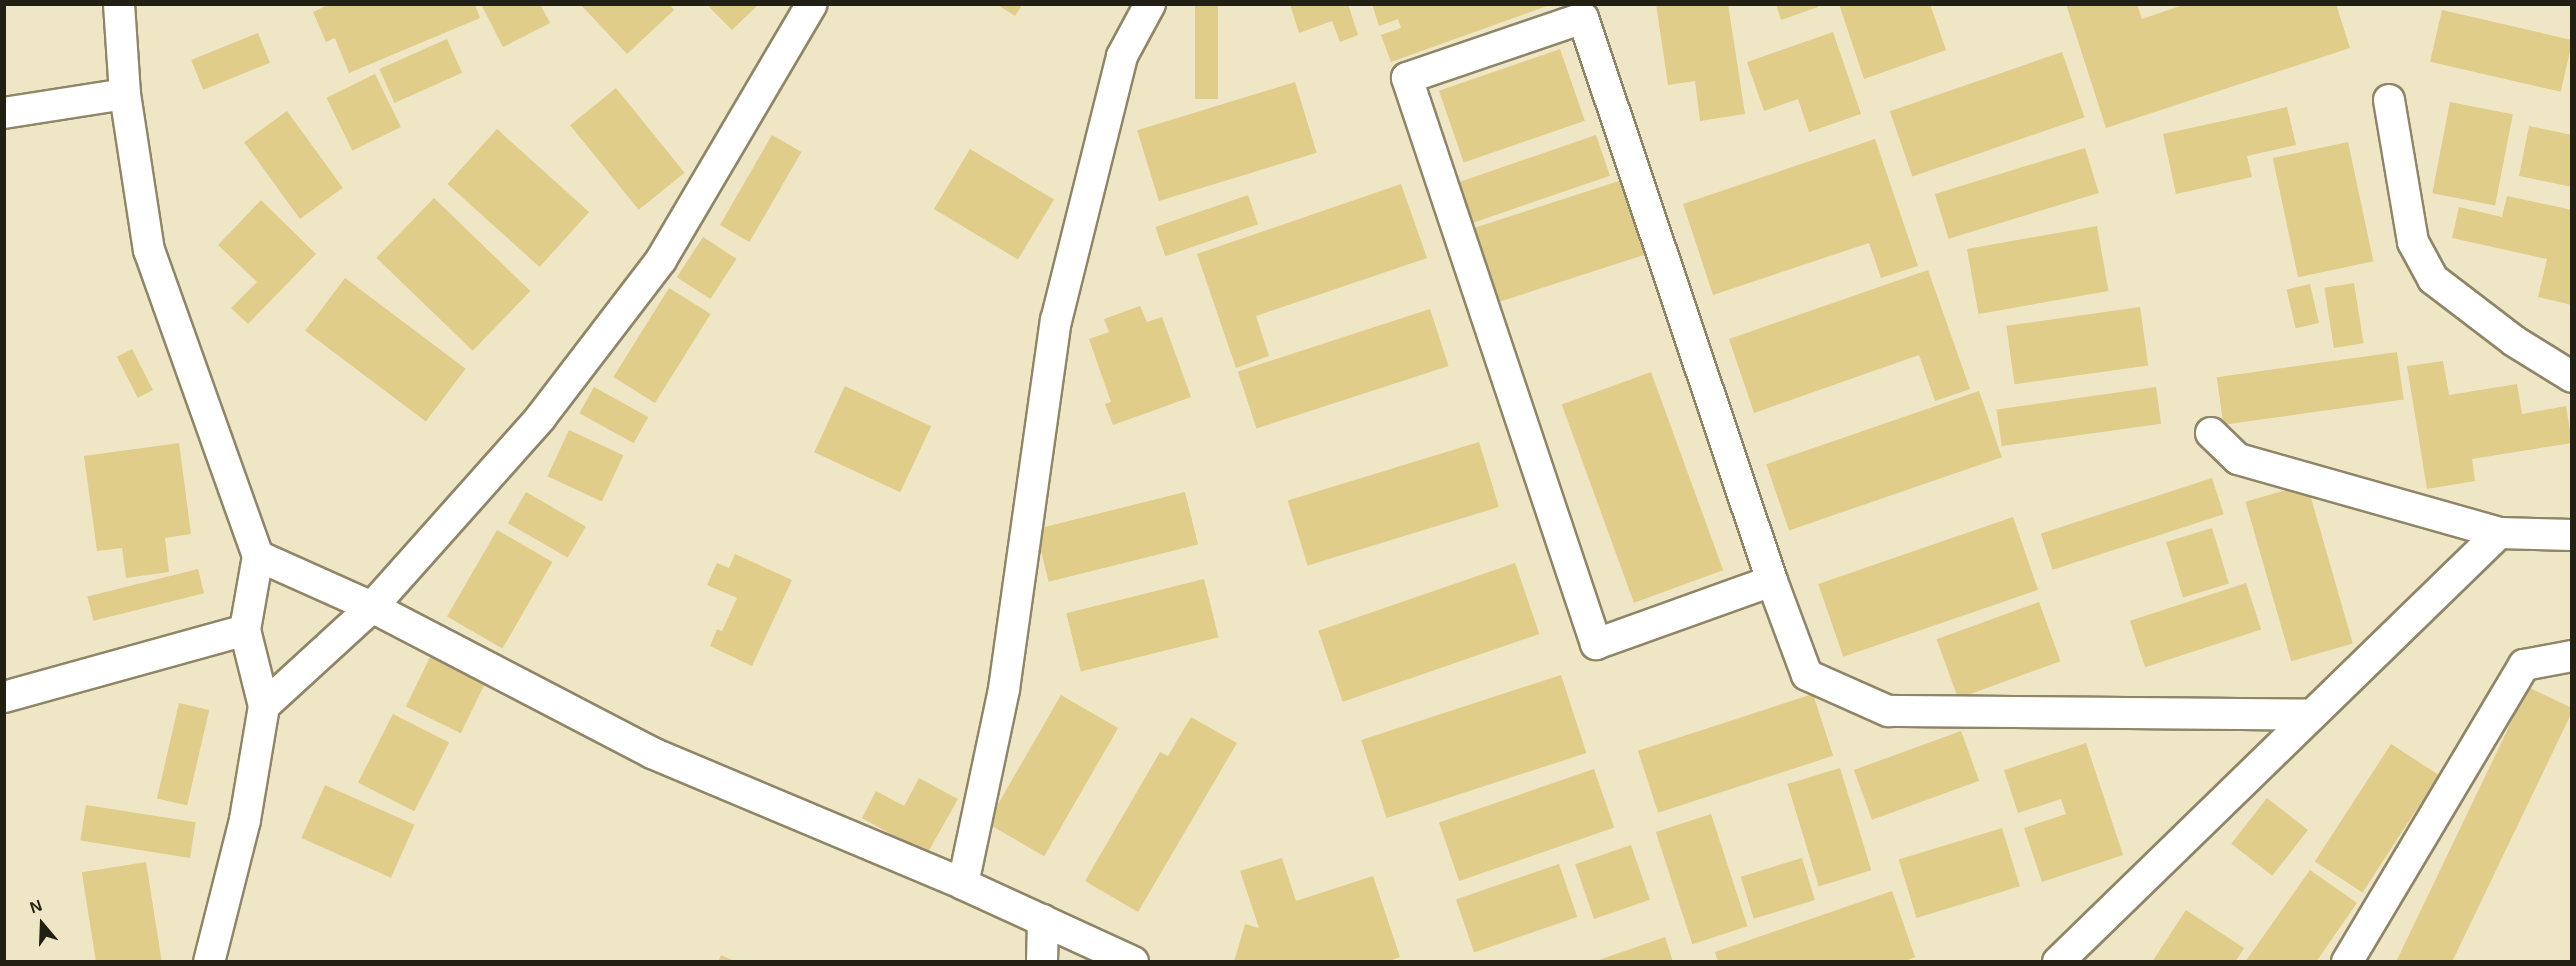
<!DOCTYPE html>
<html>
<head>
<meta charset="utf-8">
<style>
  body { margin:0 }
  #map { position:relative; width:2576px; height:966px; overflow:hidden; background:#efe6c5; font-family:Helvetica,sans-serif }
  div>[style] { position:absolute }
  .building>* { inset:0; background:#e0cd8a; transform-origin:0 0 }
  .roads { filter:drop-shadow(2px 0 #8f8668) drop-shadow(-2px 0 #8f8668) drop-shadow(0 2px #8f8668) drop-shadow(0 -2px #8f8668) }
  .street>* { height:30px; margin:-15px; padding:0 15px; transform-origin:15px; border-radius:15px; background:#fff }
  span { translate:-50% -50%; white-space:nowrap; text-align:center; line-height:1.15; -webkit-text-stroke:5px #efe6c5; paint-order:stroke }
  .frame { position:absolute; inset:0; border:6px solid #221f13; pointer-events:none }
  .north { position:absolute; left:12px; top:894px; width:60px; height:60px; -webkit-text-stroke:4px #efe6c5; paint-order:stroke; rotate:341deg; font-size:16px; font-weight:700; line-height:24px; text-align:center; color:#221f13 }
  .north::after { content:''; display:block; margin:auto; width:21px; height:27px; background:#221f13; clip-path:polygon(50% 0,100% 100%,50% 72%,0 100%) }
</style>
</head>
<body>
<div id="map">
  <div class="building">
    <div style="clip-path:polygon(330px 4px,475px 4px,480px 18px,349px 73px,335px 38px,326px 42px,313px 12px)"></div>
    <div style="clip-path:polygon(481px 4px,540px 4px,550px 23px,503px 47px)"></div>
    <div style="clip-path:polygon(580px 4px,669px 4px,674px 10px,627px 54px)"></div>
    <div style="clip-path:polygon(712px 4px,759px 4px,732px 30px,709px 7px)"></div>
    <div style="left:1195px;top:4px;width:23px;height:95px"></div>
    <div style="clip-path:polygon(1290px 4px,1348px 4px,1358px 35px,1340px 42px,1332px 21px,1299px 33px)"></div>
    <div style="clip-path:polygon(1372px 4px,1550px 4px,1550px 5px,1391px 62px,1381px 35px,1401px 28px,1398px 19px,1379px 26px)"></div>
    <div style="clip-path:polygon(1656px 4px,1728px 4px,1745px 114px,1700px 121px,1695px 81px,1668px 85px)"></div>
    <div style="clip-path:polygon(1776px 4px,1817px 4px,1818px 7px,1781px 20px)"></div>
    <div style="clip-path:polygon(1839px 4px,1930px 4px,1946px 50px,1864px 79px)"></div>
    <div style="clip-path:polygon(2066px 4px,2137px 4px,2142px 19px,2186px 4px,2336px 4px,2350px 48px,2106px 128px)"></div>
    <div style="clip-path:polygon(998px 5px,1022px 5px,1015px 16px)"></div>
    <div style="left:2442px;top:10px;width:134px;height:53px;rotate:13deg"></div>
    <div style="clip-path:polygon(1833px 32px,1861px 114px,1809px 132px,1798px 99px,1764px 111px,1747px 62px)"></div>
    <div style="left:258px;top:33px;width:32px;height:72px;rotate:68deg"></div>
    <div style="left:447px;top:39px;width:37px;height:74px;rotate:66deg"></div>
    <div style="left:1560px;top:49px;width:76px;height:128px;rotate:71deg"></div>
    <div style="left:2062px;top:52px;width:69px;height:182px;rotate:71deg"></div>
    <div style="left:375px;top:74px;width:59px;height:54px;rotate:64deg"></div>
    <div style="left:1295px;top:82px;width:74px;height:165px;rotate:73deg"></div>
    <div style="left:616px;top:88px;width:109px;height:59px;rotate:51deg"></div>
    <div style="left:2450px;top:102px;width:64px;height:93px;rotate:11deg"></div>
    <div style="clip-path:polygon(2287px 107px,2296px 145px,2247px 156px,2252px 177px,2176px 194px,2163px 134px)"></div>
    <div style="left:287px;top:111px;width:95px;height:53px;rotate:54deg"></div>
    <div style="clip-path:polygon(2529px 126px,2572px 135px,2572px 187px,2519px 176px)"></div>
    <div style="left:497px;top:129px;width:124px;height:74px;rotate:42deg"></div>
    <div style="left:772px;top:135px;width:34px;height:104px;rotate:30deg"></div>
    <div style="left:1596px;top:135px;width:43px;height:153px;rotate:71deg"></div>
    <div style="clip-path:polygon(1875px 139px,1918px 266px,1881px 278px,1869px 243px,1713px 295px,1683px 204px)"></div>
    <div style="left:2348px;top:142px;width:122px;height:77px;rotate:78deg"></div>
    <div style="left:2085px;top:148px;width:47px;height:157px;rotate:73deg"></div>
    <div style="left:970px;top:149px;width:98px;height:70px;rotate:31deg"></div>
    <div style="left:1622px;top:180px;width:78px;height:163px;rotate:72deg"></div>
    <div style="clip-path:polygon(1401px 184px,1427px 258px,1256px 316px,1269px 356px,1236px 368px,1197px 254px)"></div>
    <div style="left:1248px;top:195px;width:31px;height:98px;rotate:71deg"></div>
    <div style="clip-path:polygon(2507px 196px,2572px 210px,2572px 305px,2538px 297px,2547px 259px,2452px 238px,2459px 207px,2502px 217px)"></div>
    <div style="left:434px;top:198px;width:134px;height:83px;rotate:44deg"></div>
    <div style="clip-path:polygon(261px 200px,316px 254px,248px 324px,231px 308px,257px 282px,218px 245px)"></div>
    <div style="left:2097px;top:226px;width:66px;height:132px;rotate:80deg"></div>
    <div style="left:703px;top:237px;width:40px;height:48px;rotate:33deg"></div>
    <div style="clip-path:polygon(1928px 270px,1970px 389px,1935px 401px,1919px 355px,1754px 413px,1729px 339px)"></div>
    <div style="left:345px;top:278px;width:151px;height:66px;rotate:37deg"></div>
    <div style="left:2354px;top:283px;width:61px;height:30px;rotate:81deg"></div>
    <div style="left:2310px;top:284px;width:40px;height:24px;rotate:77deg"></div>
    <div style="left:669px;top:288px;width:49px;height:105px;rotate:32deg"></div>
    <div style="clip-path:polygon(1140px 306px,1147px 322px,1162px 317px,1191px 397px,1113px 425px,1105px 404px,1111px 402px,1089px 339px,1109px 332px,1104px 319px)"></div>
    <div style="left:2140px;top:307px;width:59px;height:135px;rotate:82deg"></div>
    <div style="left:1430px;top:309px;width:60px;height:202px;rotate:72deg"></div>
    <div style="left:132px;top:349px;width:46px;height:17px;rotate:63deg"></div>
    <div style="left:2397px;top:352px;width:48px;height:182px;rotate:82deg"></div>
    <div style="clip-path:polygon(2443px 361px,2449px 395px,2517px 384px,2522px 414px,2566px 406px,2572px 443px,2472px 459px,2475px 481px,2427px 489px,2407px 366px)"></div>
    <div style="left:1651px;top:372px;width:211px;height:95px;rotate:70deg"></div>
    <div style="left:845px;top:386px;width:95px;height:73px;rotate:25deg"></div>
    <div style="left:594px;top:387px;width:62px;height:30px;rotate:29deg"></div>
    <div style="left:2156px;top:387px;width:37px;height:161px;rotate:82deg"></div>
    <div style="left:1979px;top:391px;width:70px;height:225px;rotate:71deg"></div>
    <div style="left:569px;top:430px;width:60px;height:51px;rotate:25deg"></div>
    <div style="left:1479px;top:442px;width:68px;height:200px;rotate:73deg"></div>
    <div style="clip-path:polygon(179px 443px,191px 534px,165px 538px,169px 572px,126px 578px,122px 548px,97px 551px,84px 456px)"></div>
    <div style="left:2212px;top:478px;width:38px;height:180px;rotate:72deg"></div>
    <div style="left:2307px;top:484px;width:166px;height:64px;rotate:74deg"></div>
    <div style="left:526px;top:492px;width:69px;height:36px;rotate:30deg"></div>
    <div style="left:1185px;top:492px;width:54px;height:154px;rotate:76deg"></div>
    <div style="left:2013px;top:517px;width:77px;height:206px;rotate:71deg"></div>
    <div style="left:2212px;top:528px;width:58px;height:48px;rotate:73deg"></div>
    <div style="left:497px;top:530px;width:64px;height:100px;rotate:30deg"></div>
    <div style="clip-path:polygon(735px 554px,792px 580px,752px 666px,710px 646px,717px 629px,722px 631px,737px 598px,707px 585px,717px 563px,729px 568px)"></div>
    <div style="left:1515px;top:563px;width:75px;height:208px;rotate:71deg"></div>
    <div style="left:198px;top:569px;width:25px;height:114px;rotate:76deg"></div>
    <div style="left:1204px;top:579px;width:60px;height:142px;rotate:76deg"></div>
    <div style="left:2246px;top:583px;width:49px;height:122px;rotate:72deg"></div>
    <div style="left:2039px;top:602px;width:63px;height:109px;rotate:70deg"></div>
    <div style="left:434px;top:649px;width:61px;height:64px;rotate:26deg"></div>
    <div style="left:1561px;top:675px;width:82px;height:210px;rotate:72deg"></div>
    <div style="clip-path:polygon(2528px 687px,2572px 708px,2572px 712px,2452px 962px,2396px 962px)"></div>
    <div style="left:1813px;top:694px;width:65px;height:184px;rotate:72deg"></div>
    <div style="left:1061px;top:695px;width:66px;height:148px;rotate:30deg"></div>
    <div style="left:179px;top:703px;width:31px;height:98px;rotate:13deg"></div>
    <div style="left:393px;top:714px;width:63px;height:77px;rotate:27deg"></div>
    <div style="clip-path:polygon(1191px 717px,1237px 743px,1138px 912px,1085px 881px,1160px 752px,1168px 756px)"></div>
    <div style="left:1961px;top:731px;width:53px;height:114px;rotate:70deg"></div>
    <div style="clip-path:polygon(2086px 743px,2123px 855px,2042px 882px,2024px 828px,2066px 814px,2061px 799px,2018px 813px,2004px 770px)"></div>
    <div style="left:2391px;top:744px;width:57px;height:140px;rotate:33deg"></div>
    <div style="left:1840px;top:768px;width:107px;height:55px;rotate:73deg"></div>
    <div style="left:1594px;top:769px;width:62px;height:164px;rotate:71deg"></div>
    <div style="clip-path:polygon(919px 778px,958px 799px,927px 854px,862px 818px,876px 791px,904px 806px)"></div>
    <div style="left:325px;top:785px;width:98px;height:58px;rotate:24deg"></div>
    <div style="left:2267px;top:798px;width:52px;height:58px;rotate:38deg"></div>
    <div style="left:86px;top:805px;width:111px;height:36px;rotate:9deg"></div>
    <div style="left:1711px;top:814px;width:118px;height:58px;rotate:72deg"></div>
    <div style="left:2002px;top:828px;width:61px;height:108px;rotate:73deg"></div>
    <div style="left:1631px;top:845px;width:58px;height:59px;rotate:71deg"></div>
    <div style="clip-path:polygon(1282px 858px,1296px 901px,1373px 876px,1400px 957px,1386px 962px,1234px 962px,1245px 924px,1259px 928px,1240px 871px)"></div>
    <div style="left:1802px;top:858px;width:44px;height:64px;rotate:73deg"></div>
    <div style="left:146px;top:862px;width:101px;height:65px;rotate:81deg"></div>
    <div style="left:1559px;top:864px;width:56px;height:109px;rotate:71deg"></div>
    <div style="clip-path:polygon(2310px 870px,2357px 903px,2316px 962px,2245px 962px)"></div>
    <div style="clip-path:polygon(1892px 891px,1915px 957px,1903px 962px,1718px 962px,1715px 952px)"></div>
    <div style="clip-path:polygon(2186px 910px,2244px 948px,2235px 962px,2152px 962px)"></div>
    <div style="clip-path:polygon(1665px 937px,1673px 962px,1596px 962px,1596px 961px)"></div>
    <div style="clip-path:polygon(721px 955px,736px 962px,718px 962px)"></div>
  </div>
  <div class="roads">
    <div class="street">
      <div style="left:119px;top:4px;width:90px;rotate:86.2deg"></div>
      <div style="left:125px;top:94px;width:158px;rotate:81.3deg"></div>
      <div style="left:149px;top:250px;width:325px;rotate:70.4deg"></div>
      <div style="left:258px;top:556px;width:75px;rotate:100deg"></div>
      <div style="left:245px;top:630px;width:78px;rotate:76deg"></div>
      <div style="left:264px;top:706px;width:116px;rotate:99.5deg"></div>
      <div style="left:245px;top:820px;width:146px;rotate:104.2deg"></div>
      <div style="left:2389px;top:100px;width:144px;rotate:80.4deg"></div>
      <div style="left:2413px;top:242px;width:42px;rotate:61.6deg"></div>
      <div style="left:2433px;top:279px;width:102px;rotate:37.4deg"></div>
      <div style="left:2514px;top:341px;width:68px;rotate:31.8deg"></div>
      <div style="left:4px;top:113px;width:122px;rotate:-8.9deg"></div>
      <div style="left:2211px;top:433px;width:37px;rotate:44deg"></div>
      <div style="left:2238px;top:459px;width:271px;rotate:15.8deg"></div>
      <div style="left:2499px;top:533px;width:73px;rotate:1.6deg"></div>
      <div style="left:258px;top:556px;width:125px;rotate:24.1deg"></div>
      <div style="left:372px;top:607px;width:316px;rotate:27.5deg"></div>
      <div style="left:652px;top:753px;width:337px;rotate:22.8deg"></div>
      <div style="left:963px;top:884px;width:187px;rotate:24.6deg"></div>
      <div style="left:1772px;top:581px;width:594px;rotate:-108.56deg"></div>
      <div style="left:1583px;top:18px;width:186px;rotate:161.2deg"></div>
      <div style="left:1407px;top:78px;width:597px;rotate:71.53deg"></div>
      <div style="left:1596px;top:644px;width:187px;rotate:-19.7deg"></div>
      <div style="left:1772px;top:581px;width:100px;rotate:69.6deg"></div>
      <div style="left:1807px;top:675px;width:89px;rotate:24deg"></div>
      <div style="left:1888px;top:711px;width:421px;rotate:0.5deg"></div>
      <div style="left:4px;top:697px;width:250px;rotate:-15.5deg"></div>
      <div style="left:264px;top:706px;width:147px;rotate:-42.5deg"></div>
      <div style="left:372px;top:607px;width:254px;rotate:-48.3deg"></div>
      <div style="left:541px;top:417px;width:198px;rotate:-52.6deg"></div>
      <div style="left:661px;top:260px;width:297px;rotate:-59.5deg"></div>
      <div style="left:963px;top:884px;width:199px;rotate:-78.1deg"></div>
      <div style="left:1004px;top:689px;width:372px;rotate:-82deg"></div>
      <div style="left:1056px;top:321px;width:273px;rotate:-76deg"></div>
      <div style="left:1122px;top:56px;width:59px;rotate:-61.7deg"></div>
      <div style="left:1042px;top:962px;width:42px;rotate:-88.6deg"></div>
      <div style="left:2058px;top:962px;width:615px;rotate:-44.21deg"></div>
      <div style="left:2347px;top:962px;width:346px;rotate:-59.2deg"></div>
      <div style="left:2524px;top:665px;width:49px;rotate:-10.6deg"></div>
    </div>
  </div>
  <div class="frame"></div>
  <div class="north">N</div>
</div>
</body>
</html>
